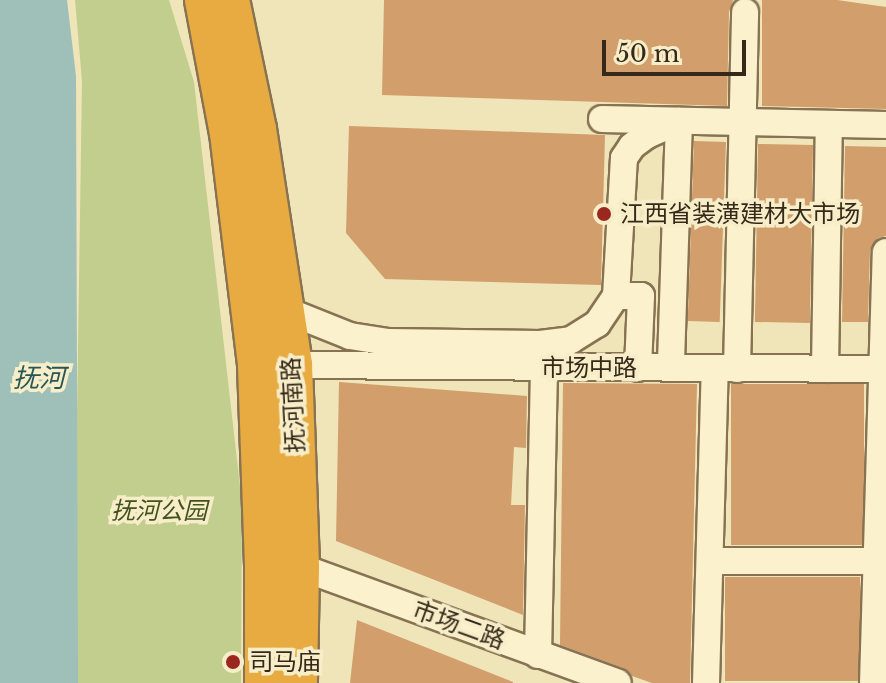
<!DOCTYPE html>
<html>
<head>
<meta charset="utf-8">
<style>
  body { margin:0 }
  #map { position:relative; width:886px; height:683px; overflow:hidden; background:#f0e4b9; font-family:"Libre Baskerville","Noto Sans SC",serif }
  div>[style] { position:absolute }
  .green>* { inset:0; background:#c2ce8d }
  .water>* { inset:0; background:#9ec0b9 }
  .building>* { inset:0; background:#d19e6c; transform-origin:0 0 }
  .roads { filter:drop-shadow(2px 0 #877353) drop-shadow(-2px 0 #877353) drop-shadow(0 2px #877353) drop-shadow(0 -2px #877353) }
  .minor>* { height:26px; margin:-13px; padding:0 13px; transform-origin:13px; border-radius:13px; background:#fbf1cc }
  .highway>* { height:38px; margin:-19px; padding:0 19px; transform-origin:19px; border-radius:19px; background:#e8ab41 }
  .dots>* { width:22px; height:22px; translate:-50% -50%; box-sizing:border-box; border:4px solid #f7eec9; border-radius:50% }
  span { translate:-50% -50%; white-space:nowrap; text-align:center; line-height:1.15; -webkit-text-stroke:7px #f7eec9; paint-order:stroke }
  .poi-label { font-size:24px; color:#352919 }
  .left { translate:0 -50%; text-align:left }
  .street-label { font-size:24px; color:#352919 }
  .park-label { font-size:24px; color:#42531e; font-style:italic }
  .water-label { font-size:26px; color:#275656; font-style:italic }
  .scale { position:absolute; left:602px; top:40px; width:144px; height:36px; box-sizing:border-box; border:4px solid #352919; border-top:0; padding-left:10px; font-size:24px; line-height:28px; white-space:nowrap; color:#352919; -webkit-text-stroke:6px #f7eec9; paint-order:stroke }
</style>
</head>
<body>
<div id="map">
  <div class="green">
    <div style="clip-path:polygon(75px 0,169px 0,194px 82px,242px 504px,241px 683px,73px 683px,82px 81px)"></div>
  </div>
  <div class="water">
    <div style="clip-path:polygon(0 0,67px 0,76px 76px,78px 683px,0 683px)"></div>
  </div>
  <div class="building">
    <div style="clip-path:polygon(384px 0,733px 0,729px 12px,727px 106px,382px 95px)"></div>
    <div style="clip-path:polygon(762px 0,837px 0,886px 7px,886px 109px,762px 106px)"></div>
    <div style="clip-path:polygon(349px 126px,605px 135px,601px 285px,385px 279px,346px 233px)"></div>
    <div style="left:694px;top:141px;width:32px;height:180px;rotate:2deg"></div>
    <div style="left:758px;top:144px;width:55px;height:178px;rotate:1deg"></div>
    <div style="clip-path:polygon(845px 146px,886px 147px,886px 236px,878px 238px,870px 251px,868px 322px,842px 322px)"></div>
    <div style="clip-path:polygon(339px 382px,527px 396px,526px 448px,514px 447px,511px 505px,525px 505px,523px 615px,336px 541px)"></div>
    <div style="clip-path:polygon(563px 383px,697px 384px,690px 683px,652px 683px,632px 676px,623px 668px,560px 645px)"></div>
    <div style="left:731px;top:384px;width:133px;height:161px"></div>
    <div style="left:725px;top:577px;width:135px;height:104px"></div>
    <div style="clip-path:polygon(357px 620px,513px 682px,513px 683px,350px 683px)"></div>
  </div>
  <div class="roads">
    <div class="minor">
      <div style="left:602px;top:119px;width:284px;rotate:1.2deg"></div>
      <div style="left:285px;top:310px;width:70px;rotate:21.8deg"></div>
      <div style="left:350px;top:336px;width:39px;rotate:9deg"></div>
      <div style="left:389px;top:342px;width:151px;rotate:0.8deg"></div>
      <div style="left:540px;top:344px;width:31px;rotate:-7deg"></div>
      <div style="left:571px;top:340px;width:31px;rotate:-32deg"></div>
      <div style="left:597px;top:324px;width:34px;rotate:-56deg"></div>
      <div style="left:293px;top:365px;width:593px;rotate:0.39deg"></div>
      <div style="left:638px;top:368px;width:72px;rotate:-87.6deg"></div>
      <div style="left:641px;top:296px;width:25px;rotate:180deg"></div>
      <div style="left:616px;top:296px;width:138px;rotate:-86.7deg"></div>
      <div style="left:624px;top:158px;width:14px;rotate:-56deg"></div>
      <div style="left:632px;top:146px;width:19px;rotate:-36deg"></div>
      <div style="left:647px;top:135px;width:35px;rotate:-24deg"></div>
      <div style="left:679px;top:121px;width:247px;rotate:91.9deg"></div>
      <div style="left:737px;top:369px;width:357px;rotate:-88.7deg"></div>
      <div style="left:825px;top:369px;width:245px;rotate:-89.1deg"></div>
      <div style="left:710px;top:561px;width:167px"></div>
      <div style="left:300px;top:567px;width:338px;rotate:20deg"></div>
      <div style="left:538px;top:655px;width:288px;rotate:-88.8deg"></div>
      <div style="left:706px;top:683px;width:315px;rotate:-88.4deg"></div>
      <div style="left:873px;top:683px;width:431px;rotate:-88.3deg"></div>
    </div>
    <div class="highway">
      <div style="left:204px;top:0;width:135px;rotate:79.4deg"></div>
      <div style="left:229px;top:133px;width:234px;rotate:83.1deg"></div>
      <div style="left:257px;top:365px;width:199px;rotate:88deg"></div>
      <div style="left:264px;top:564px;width:119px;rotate:90deg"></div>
      <div style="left:230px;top:0;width:132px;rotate:78.2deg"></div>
      <div style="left:257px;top:129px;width:239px;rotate:81.3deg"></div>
      <div style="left:293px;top:365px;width:202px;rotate:88deg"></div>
      <div style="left:300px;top:567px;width:116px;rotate:91deg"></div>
    </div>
  </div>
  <div class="dots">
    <div style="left:604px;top:214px;background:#9a281f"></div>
    <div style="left:233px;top:662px;background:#9a281f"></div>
  </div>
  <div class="poi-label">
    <span class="left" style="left:620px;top:214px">江西省装潢建材大市场</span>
    <span class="left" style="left:249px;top:662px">司马庙</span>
  </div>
  <div class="street-label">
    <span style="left:589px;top:368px">市场中路</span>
    <span style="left:293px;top:405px;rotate:-93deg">抚河南路</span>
    <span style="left:459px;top:625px;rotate:20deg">市场二路</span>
  </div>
  <div class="park-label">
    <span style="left:159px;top:511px">抚河公园</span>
  </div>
  <div class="water-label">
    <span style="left:39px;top:379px">抚河</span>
  </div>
  <div class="scale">50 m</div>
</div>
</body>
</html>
